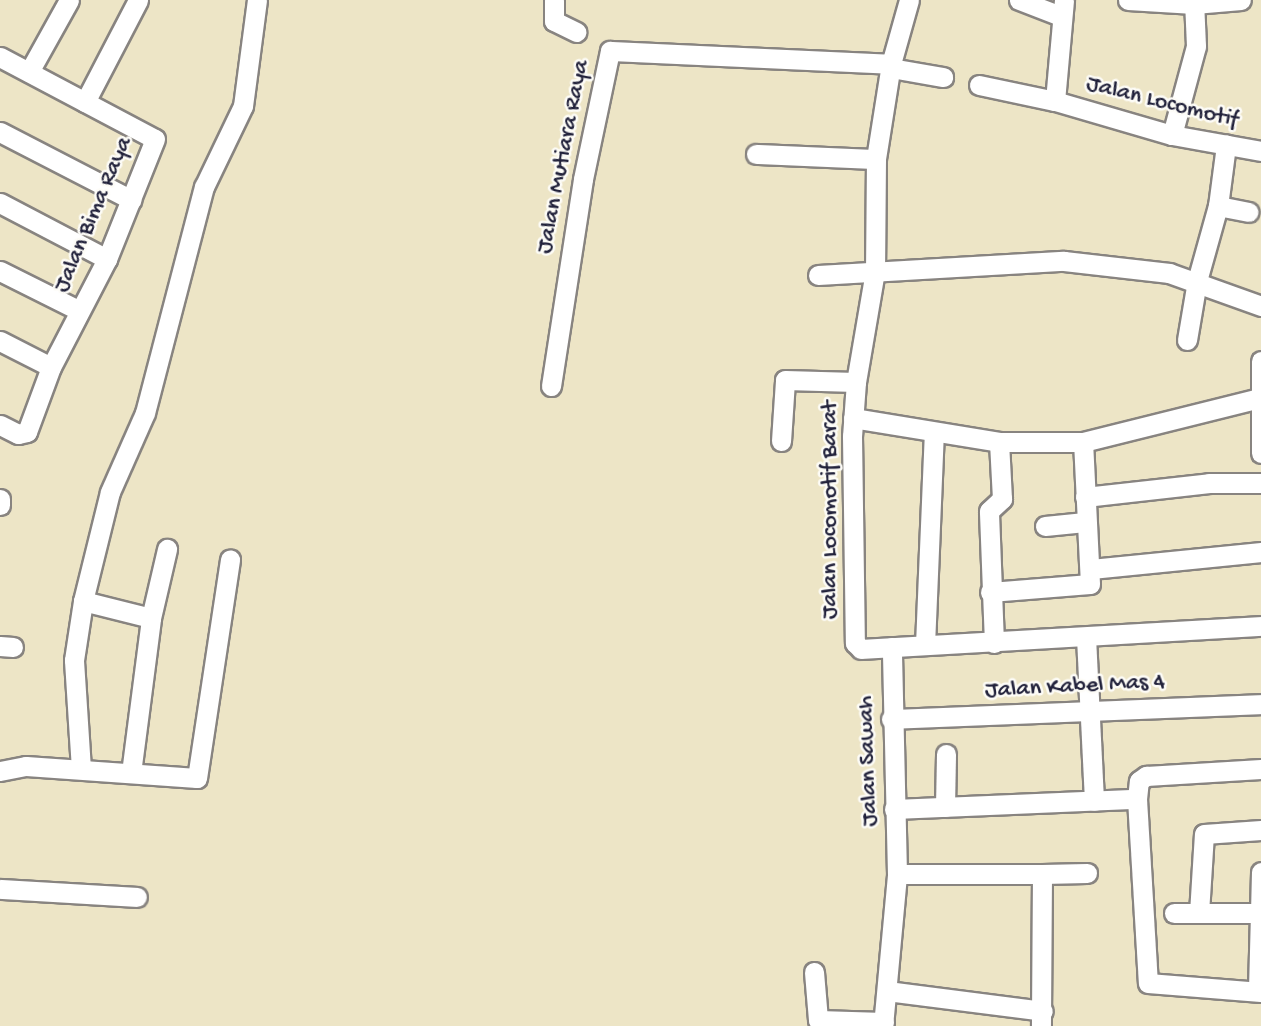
<!DOCTYPE html>
<html>
<head>
<meta charset="utf-8">
<style>
  body { margin:0 }
  #map { position:relative; width:1261px; height:1026px; overflow:hidden; background:#ede5c6; font-family:"Gochi Hand",sans-serif }
  div>[style] { position:absolute }
  .roads { filter:drop-shadow(2px 0 #888480) drop-shadow(-2px 0 #888480) drop-shadow(0 2px #888480) drop-shadow(0 -2px #888480) }
  .minor>* { height:19px; margin:-9.5px; padding:0 9.5px; transform-origin:9.5px; border-radius:9.5px; background:#fff }
  span { translate:-50% -50%; white-space:nowrap; text-align:center; line-height:1.15; -webkit-text-stroke:5px #fdfcf7; paint-order:stroke }
  .street-label { font-size:24px; color:#22223b }
</style>
</head>
<body>
<div id="map">
  <div class="roads">
    <div class="minor">
      <div style="left:554px;top:0;width:21px;rotate:90deg"></div>
      <div style="left:554px;top:21px;width:25px;rotate:26deg"></div>
      <div style="left:909px;top:0;width:66px;rotate:105.7deg"></div>
      <div style="left:891px;top:64px;width:96px;rotate:99deg"></div>
      <div style="left:876px;top:159px;width:112px;rotate:90.5deg"></div>
      <div style="left:875px;top:271px;width:113px;rotate:99.7deg"></div>
      <div style="left:856px;top:382px;width:54px;rotate:94.2deg"></div>
      <div style="left:852px;top:436px;width:207px;rotate:89.2deg"></div>
      <div style="left:855px;top:643px;width:8px;rotate:45deg"></div>
      <div style="left:861px;top:649px;width:401px;rotate:-3.3deg"></div>
      <div style="left:1019px;top:0;width:45px;rotate:20.9deg"></div>
      <div style="left:1128px;top:0;width:66px;rotate:3.5deg"></div>
      <div style="left:1194px;top:4px;width:47px;rotate:-4.9deg"></div>
      <div style="left:0;top:57px;width:175px;rotate:27.9deg"></div>
      <div style="left:155px;top:139px;width:129px;rotate:111.8deg"></div>
      <div style="left:107px;top:259px;width:122px;rotate:117.4deg"></div>
      <div style="left:51px;top:367px;width:69px;rotate:110.3deg"></div>
      <div style="left:27px;top:432px;width:9px;rotate:167deg"></div>
      <div style="left:18px;top:434px;width:20px;rotate:-153deg"></div>
      <div style="left:891px;top:68px;width:53px;rotate:9.8deg"></div>
      <div style="left:29px;top:72px;width:82px;rotate:-60.9deg"></div>
      <div style="left:979px;top:85px;width:78px;rotate:11.9deg"></div>
      <div style="left:1055px;top:101px;width:122px;rotate:16.2deg"></div>
      <div style="left:1172px;top:135px;width:90px;rotate:10.2deg"></div>
      <div style="left:1055px;top:101px;width:101px;rotate:-84.9deg"></div>
      <div style="left:85px;top:102px;width:115px;rotate:-62.5deg"></div>
      <div style="left:0;top:132px;width:148px;rotate:27.3deg"></div>
      <div style="left:1172px;top:135px;width:92px;rotate:-74.9deg"></div>
      <div style="left:1196px;top:46px;width:46px;rotate:-92.5deg"></div>
      <div style="left:756px;top:154px;width:120px;rotate:2.4deg"></div>
      <div style="left:0;top:203px;width:121px;rotate:27.6deg"></div>
      <div style="left:1218px;top:206px;width:31px;rotate:11deg"></div>
      <div style="left:0;top:271px;width:89px;rotate:26.6deg"></div>
      <div style="left:818px;top:275px;width:246px;rotate:-3.3deg"></div>
      <div style="left:1064px;top:261px;width:106px;rotate:6.5deg"></div>
      <div style="left:1169px;top:273px;width:98px;rotate:19.7deg"></div>
      <div style="left:1187px;top:340px;width:60px;rotate:-80.4deg"></div>
      <div style="left:1197px;top:281px;width:78px;rotate:-74.4deg"></div>
      <div style="left:1218px;top:206px;width:62px;rotate:-82.5deg"></div>
      <div style="left:0;top:341px;width:57px;rotate:27deg"></div>
      <div style="left:1261px;top:361px;width:92px;rotate:90deg"></div>
      <div style="left:551px;top:386px;width:209px;rotate:-81.2deg"></div>
      <div style="left:583px;top:179px;width:131px;rotate:-78.1deg"></div>
      <div style="left:610px;top:51px;width:281px;rotate:2.6deg"></div>
      <div style="left:853px;top:418px;width:148px;rotate:9.3deg"></div>
      <div style="left:999px;top:442px;width:84px"></div>
      <div style="left:1083px;top:442px;width:181px;rotate:-14deg"></div>
      <div style="left:781px;top:441px;width:61px;rotate:-86.2deg"></div>
      <div style="left:785px;top:380px;width:71px;rotate:1.6deg"></div>
      <div style="left:1085px;top:497px;width:125px;rotate:-6.4deg"></div>
      <div style="left:1209px;top:483px;width:52px"></div>
      <div style="left:0;top:499px;width:6px;rotate:90deg"></div>
      <div style="left:1045px;top:526px;width:40px;rotate:-5.7deg"></div>
      <div style="left:1091px;top:569px;width:171px;rotate:-5.7deg"></div>
      <div style="left:990px;top:592px;width:100px;rotate:-4.6deg"></div>
      <div style="left:1090px;top:584px;width:142px;rotate:-92.8deg"></div>
      <div style="left:83px;top:601px;width:70px;rotate:14deg"></div>
      <div style="left:1086px;top:637px;width:164px;rotate:87.2deg"></div>
      <div style="left:994px;top:643px;width:132px;rotate:-92.2deg"></div>
      <div style="left:989px;top:511px;width:18px;rotate:-43deg"></div>
      <div style="left:1002px;top:499px;width:57px;rotate:-93deg"></div>
      <div style="left:925px;top:645px;width:211px;rotate:-87.6deg"></div>
      <div style="left:0;top:646px;width:13px;rotate:4deg"></div>
      <div style="left:891px;top:719px;width:370px;rotate:-2.3deg"></div>
      <div style="left:81px;top:769px;width:109px;rotate:-93.7deg"></div>
      <div style="left:74px;top:660px;width:60px;rotate:-81.3deg"></div>
      <div style="left:83px;top:601px;width:112px;rotate:-76.1deg"></div>
      <div style="left:110px;top:492px;width:86px;rotate:-66.1deg"></div>
      <div style="left:145px;top:413px;width:234px;rotate:-75.4deg"></div>
      <div style="left:204px;top:187px;width:90px;rotate:-64.3deg"></div>
      <div style="left:243px;top:106px;width:107px;rotate:-82.5deg"></div>
      <div style="left:0;top:771px;width:26px;rotate:-11deg"></div>
      <div style="left:26px;top:766px;width:171px;rotate:4deg"></div>
      <div style="left:197px;top:778px;width:221px;rotate:-81.4deg"></div>
      <div style="left:131px;top:773px;width:156px;rotate:-82.6deg"></div>
      <div style="left:151px;top:618px;width:71px;rotate:-76.9deg"></div>
      <div style="left:1137px;top:799px;width:184px;rotate:86.6deg"></div>
      <div style="left:1148px;top:983px;width:113px;rotate:4.6deg"></div>
      <div style="left:945px;top:807px;width:53px;rotate:-88.9deg"></div>
      <div style="left:894px;top:809px;width:243px;rotate:-2.4deg"></div>
      <div style="left:1137px;top:799px;width:18px;rotate:-84deg"></div>
      <div style="left:1139px;top:781px;width:9px;rotate:-36deg"></div>
      <div style="left:1146px;top:776px;width:115px;rotate:-3.5deg"></div>
      <div style="left:897px;top:874px;width:145px"></div>
      <div style="left:1042px;top:874px;width:152px;rotate:90.4deg"></div>
      <div style="left:1042px;top:874px;width:45px;rotate:-1.3deg"></div>
      <div style="left:0;top:889px;width:137px;rotate:3.3deg"></div>
      <div style="left:1174px;top:913px;width:86px"></div>
      <div style="left:1260px;top:913px;width:78px;rotate:91.5deg"></div>
      <div style="left:1199px;top:913px;width:79px;rotate:-86.4deg"></div>
      <div style="left:1204px;top:834px;width:57px;rotate:-4deg"></div>
      <div style="left:1260px;top:913px;width:41px;rotate:-88.6deg"></div>
      <div style="left:814px;top:972px;width:48px;rotate:85.2deg"></div>
      <div style="left:818px;top:1020px;width:66px;rotate:1.7deg"></div>
      <div style="left:887px;top:991px;width:157px;rotate:7.3deg"></div>
      <div style="left:883px;top:1026px;width:153px;rotate:-84.7deg"></div>
      <div style="left:897px;top:874px;width:227px;rotate:-91.3deg"></div>
    </div>
  </div>
  <div class="street-label">
    <span style="left:1162px;top:103px;rotate:14deg">Jalan Locomotif</span>
    <span style="left:564px;top:157px;rotate:-79deg">Jalan Mutiara Raya</span>
    <span style="left:94px;top:215px;rotate:-67deg">Jalan Bima Raya</span>
    <span style="left:831px;top:510px;rotate:-90deg">Jalan Locomotif Barat</span>
    <span style="left:1075px;top:687px;rotate:-3deg">Jalan Kabel Mas 4</span>
    <span style="left:869px;top:761px;rotate:-92deg">Jalan Sawah</span>
  </div>
</div>
</body>
</html>
